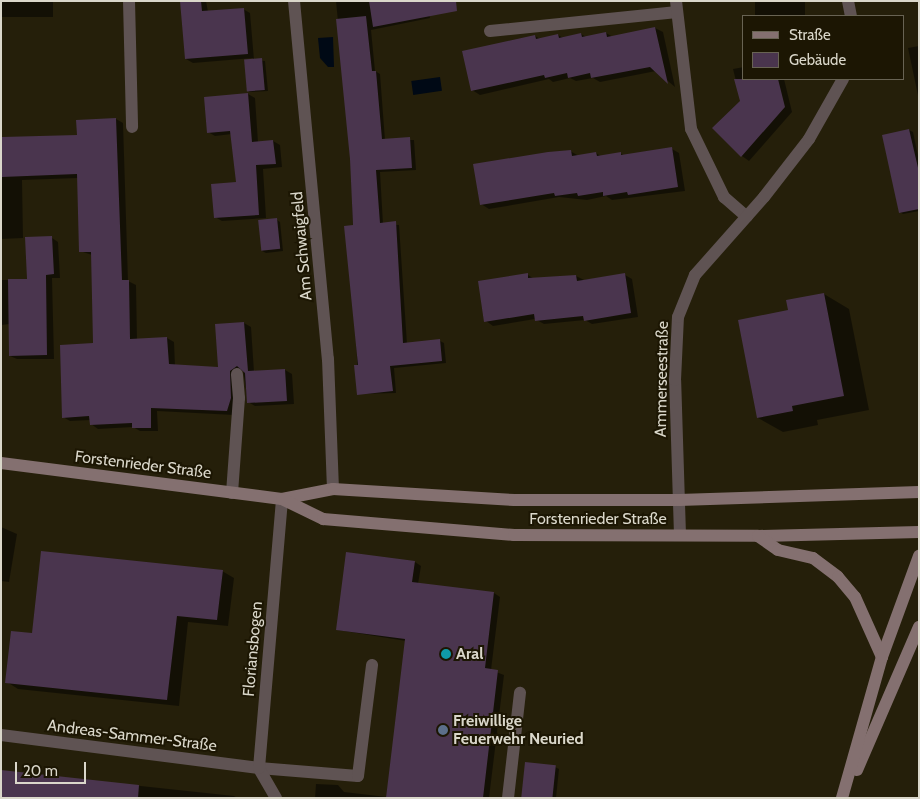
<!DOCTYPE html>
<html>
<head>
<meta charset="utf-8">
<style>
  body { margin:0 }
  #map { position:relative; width:920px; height:799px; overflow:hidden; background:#251f0a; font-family:Cabin,sans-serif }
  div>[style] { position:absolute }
  .water>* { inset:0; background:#000915; transform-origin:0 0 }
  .shadow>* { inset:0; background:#0007; transform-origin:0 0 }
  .building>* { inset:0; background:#4a354e; transform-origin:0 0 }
  .lane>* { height:12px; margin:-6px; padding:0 6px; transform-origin:6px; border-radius:6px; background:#5f5353 }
  .street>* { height:12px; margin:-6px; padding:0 6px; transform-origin:6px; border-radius:6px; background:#5f5353 }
  .secondary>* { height:12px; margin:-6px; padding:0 6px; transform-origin:6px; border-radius:6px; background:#847070 }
  .dots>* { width:14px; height:14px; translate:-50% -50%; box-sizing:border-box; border:2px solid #1c1603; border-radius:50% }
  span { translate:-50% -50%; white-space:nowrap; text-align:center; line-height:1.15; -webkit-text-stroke:4px #1c1603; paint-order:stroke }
  .street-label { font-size:16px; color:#dad7ca }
  .poi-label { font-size:16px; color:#dad7ca; font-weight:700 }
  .left { translate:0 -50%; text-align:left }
  .frame { position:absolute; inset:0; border:2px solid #dad7ca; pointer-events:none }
  .legend { position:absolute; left:742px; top:15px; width:162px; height:65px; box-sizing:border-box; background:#1c1603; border:1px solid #686353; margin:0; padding:6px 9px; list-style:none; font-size:15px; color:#dad7ca }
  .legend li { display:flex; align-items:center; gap:10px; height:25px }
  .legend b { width:25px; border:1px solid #686353 }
  .scale { position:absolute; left:15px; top:762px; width:71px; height:22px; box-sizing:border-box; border:2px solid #dad7ca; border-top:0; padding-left:6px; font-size:15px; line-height:18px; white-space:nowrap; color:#dad7ca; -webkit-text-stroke:4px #1c1603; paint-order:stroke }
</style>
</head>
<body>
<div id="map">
  <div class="water">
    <div style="clip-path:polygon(333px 37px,334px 67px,328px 67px,320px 58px,318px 38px)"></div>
    <div style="left:440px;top:77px;width:14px;height:29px;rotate:82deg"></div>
  </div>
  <div class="shadow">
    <div style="left:1px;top:1px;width:52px;height:16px"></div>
    <div style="clip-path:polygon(181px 1px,206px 1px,208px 12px,243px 9px,250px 13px,254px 60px,265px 61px,268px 91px,249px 92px,253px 58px,193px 63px,186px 59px)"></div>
    <div style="clip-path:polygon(336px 1px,431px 1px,427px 2px,430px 18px,371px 30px,375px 71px,380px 74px,385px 140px,414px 140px,416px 170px,380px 172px,383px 224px,399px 225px,407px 344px,440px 341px,444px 343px,446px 363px,394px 368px,396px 393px,358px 394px,351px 159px)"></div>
    <div style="left:755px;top:1px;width:50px;height:16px"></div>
    <div style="clip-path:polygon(655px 28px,663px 32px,675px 87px,656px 71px,600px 82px,593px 78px,576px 81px,570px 78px,553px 82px,549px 79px,480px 95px,472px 90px,535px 36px,540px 39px,558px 35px,563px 38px,581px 34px,586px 37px,606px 33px,613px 37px)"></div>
    <div style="clip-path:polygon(919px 46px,919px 100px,908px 48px)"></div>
    <div style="clip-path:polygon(744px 67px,744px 79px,784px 79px,792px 112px,749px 161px,742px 156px,741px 101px,733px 69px)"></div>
    <div style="clip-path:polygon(248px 94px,255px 98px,258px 142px,273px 141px,280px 145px,282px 167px,263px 169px,266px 218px,222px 221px,215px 217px,238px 184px,232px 134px,215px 136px,208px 132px)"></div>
    <div style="clip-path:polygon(116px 119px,123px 123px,128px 281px,136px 285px,137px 340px,167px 338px,174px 342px,175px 366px,220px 368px,244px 323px,251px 327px,254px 372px,285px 370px,292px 374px,294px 404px,255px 406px,248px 402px,243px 370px,236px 375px,234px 415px,157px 411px,158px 431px,140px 431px,133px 427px,98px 429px,91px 424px,91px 420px,70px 421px,63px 417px,95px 344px,92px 255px,80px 251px,78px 178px,22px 180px,23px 238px,1px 239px,1px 139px,78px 136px)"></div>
    <div style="clip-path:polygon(909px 130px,913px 132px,919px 161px,919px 211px,903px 214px,900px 212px)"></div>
    <div style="clip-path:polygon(672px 149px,679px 153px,685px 191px,612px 200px,606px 196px,587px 200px,559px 197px,489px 209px,481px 204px,570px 151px,579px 156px,596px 153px,602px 157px,620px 153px,625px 156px)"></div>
    <div style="clip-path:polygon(277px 220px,280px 222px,283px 251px,266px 253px,262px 251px)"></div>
    <div style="clip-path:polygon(52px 238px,58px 242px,60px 278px,52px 278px,54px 359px,17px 359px,10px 356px,10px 324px,1px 325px,1px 280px,28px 280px)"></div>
    <div style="clip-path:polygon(528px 275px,534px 279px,576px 276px,584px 280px,625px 275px,632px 279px,638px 317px,592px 324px,585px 320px,544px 324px,535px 319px,493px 326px,486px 321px)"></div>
    <div style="clip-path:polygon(824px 294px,849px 309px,869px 410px,817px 420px,818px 425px,783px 432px,758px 418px,789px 311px)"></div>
    <div style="clip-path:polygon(1px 527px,17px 534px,9px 582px,1px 581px)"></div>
    <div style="clip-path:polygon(415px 562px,421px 566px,418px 584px,494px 593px,500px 597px,491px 670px,504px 675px,489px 798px,315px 798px,316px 784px,338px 785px,344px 792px,387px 797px,406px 641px,338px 630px)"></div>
    <div style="clip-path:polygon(222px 571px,234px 578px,228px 626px,188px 622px,179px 706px,18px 689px,7px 682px,33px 634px)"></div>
    <div style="clip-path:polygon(555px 767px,559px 769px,556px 798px,523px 798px)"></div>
    <div style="clip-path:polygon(1px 771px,234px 796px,237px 798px,1px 798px)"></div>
  </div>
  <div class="building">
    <div style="clip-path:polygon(180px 1px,201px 1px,202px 11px,244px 8px,248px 54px,185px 59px)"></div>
    <div style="clip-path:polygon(369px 1px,456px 1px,457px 11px,373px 27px)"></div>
    <div style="clip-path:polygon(366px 16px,372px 71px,376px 71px,382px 139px,410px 137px,412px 168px,376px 170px,380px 223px,396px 221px,403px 343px,440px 339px,442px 361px,390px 366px,393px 391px,357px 395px,354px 365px,358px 365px,344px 226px,353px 225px,350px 159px,336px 19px)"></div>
    <div style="clip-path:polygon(655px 27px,668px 84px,650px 67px,591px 78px,590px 73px,568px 78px,567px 73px,545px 78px,544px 75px,471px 91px,462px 51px,535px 35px,536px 39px,558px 34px,559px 38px,581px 33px,582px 37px,606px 32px,607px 37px)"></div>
    <div style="left:262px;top:58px;width:32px;height:18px;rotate:85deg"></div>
    <div style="clip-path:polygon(734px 79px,778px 79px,785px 107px,741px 157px,712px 128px,740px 101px)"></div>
    <div style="clip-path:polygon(248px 93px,252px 142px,273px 140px,276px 164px,256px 165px,259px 215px,214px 218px,211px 184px,236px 182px,230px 131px,207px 133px,204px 97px)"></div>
    <div style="clip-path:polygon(116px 118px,122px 280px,129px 280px,130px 339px,167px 337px,169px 364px,218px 367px,215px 324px,244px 322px,248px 371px,285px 369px,287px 401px,247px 403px,245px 373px,237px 366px,230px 371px,231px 398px,227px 411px,151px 408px,151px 428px,132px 428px,132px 423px,90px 425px,89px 416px,62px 418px,60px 345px,93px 343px,91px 252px,79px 252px,77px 174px,2px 177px,2px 137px,77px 135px,76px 120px)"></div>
    <div style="clip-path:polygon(909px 129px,919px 172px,919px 209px,899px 213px,882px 135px)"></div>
    <div style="clip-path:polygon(672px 147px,678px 187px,628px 195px,627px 192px,603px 196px,603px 192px,578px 196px,577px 193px,555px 196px,554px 193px,480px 205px,473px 164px,548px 152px,571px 150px,572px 156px,596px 152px,597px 156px,621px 152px,621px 155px)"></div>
    <div style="left:277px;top:218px;width:31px;height:19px;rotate:84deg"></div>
    <div style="clip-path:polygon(52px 236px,54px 274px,46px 275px,47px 355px,9px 356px,8px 279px,27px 279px,25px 237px)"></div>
    <div style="clip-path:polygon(528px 273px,528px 278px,576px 275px,577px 281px,625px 273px,631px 313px,584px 321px,583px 316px,535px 321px,534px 314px,484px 322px,478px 281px)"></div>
    <div style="clip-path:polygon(824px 293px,844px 396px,792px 406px,793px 411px,757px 418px,738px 320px,788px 310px,786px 300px)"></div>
    <div style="clip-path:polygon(41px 551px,223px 570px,217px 620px,177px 616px,167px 700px,5px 683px,11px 631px,32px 633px)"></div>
    <div style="clip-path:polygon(346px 552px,415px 561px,412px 582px,494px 592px,485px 668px,498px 670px,483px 798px,386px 798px,405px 639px,336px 630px)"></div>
    <div style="left:525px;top:762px;width:31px;height:36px;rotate:6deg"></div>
    <div style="clip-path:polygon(1px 770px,139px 785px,138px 798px,1px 798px)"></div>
  </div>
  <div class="lane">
    <div style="left:129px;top:1px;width:126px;rotate:88.6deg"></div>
    <div style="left:490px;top:31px;width:188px;rotate:-5.8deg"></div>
    <div style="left:232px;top:493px;width:95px;rotate:-85.8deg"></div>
    <div style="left:239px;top:398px;width:24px;rotate:-95deg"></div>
    <div style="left:259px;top:768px;width:99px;rotate:4.6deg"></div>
    <div style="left:358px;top:776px;width:112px;rotate:-82.8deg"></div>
    <div style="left:508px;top:798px;width:106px;rotate:-83.5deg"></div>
  </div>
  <div class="street">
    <div style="left:294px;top:1px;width:360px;rotate:84.6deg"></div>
    <div style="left:328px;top:359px;width:130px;rotate:87.8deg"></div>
    <div style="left:676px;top:1px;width:129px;rotate:83.3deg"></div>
    <div style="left:691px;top:129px;width:76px;rotate:64.1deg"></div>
    <div style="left:724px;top:197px;width:30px;rotate:41deg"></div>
    <div style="left:848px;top:1px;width:15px;rotate:79deg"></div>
    <div style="left:680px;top:535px;width:155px;rotate:-91.8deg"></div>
    <div style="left:675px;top:380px;width:63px;rotate:-87.3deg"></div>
    <div style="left:678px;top:317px;width:45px;rotate:-68deg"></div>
    <div style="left:695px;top:275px;width:104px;rotate:-48.5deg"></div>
    <div style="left:764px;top:197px;width:73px;rotate:-52.2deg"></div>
    <div style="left:809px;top:139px;width:69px;rotate:-60.5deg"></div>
    <div style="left:1px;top:735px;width:260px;rotate:7.3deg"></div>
    <div style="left:276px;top:798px;width:34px;rotate:-120deg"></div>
    <div style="left:259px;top:768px;width:270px;rotate:-85.1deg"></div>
  </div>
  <div class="secondary">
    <div style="left:1px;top:463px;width:283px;rotate:7.3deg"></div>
    <div style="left:282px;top:499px;width:52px;rotate:-11.1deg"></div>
    <div style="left:333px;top:489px;width:182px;rotate:3.5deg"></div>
    <div style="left:515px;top:500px;width:164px"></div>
    <div style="left:679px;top:500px;width:240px;rotate:-1.9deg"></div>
    <div style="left:282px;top:499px;width:46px;rotate:26deg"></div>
    <div style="left:323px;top:519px;width:192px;rotate:4.8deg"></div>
    <div style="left:514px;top:535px;width:244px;rotate:0.2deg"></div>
    <div style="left:758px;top:536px;width:161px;rotate:-1.4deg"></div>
    <div style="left:758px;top:536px;width:24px;rotate:35deg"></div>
    <div style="left:778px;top:550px;width:36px;rotate:13deg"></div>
    <div style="left:813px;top:558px;width:31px;rotate:37deg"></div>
    <div style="left:838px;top:577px;width:26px;rotate:50deg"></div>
    <div style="left:855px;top:597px;width:66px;rotate:65.8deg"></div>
    <div style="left:857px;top:770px;width:156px;rotate:-66.6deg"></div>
    <div style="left:842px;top:798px;width:147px;rotate:-74.2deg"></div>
    <div style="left:882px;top:657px;width:108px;rotate:-69.9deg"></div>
  </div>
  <div class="dots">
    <div style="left:446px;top:654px;background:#0f9aa8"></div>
    <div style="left:443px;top:730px;background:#5c6f8a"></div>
  </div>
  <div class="street-label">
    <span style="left:302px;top:246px;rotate:-95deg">Am Schwaigfeld</span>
    <span style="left:662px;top:379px;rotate:-89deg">Ammerseestraße</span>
    <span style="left:143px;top:465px;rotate:7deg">Forstenrieder Straße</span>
    <span style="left:598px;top:519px">Forstenrieder Straße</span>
    <span style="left:253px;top:649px;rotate:-85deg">Floriansbogen</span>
    <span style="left:132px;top:736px;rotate:7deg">Andreas-Sammer-Straße</span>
  </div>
  <div class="poi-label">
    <span class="left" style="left:456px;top:654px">Aral</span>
    <span class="left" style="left:453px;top:730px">Freiwillige<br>Feuerwehr Neuried</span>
  </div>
  <div class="frame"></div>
  <ul class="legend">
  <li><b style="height:6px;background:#847070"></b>Straße</li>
  <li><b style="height:14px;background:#4a354e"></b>Gebäude</li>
  </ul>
  <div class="scale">20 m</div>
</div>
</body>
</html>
